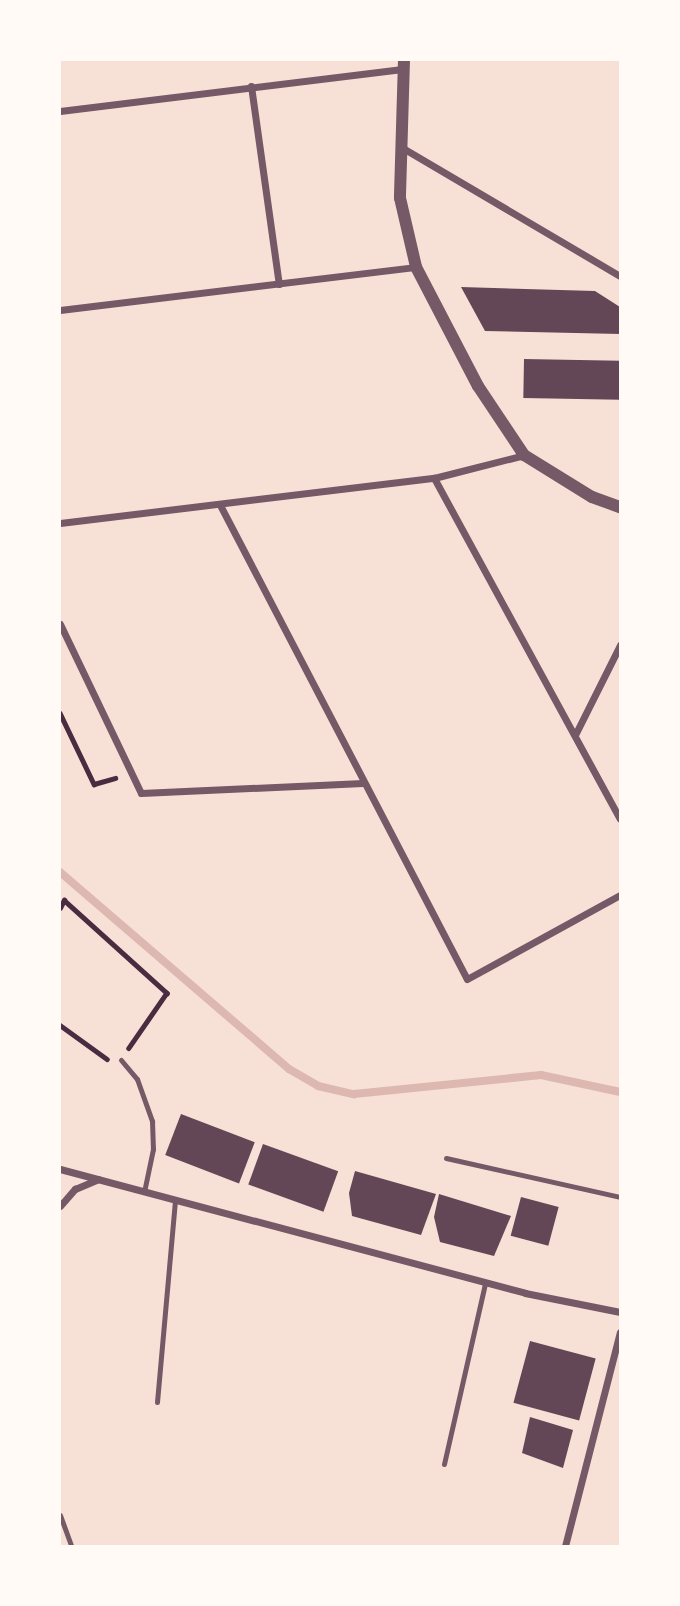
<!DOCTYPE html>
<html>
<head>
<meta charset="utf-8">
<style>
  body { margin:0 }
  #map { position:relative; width:680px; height:1606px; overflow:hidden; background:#f7e1d7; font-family:Commissioner,sans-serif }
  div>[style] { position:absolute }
  .stream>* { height:8px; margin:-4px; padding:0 4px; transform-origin:4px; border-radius:4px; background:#dcb8b0 }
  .building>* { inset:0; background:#644757; transform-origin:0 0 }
  .path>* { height:4.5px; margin:-2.25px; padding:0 2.25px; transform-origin:2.25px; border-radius:2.25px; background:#4a2c40 }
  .service>* { height:5px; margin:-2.5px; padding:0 2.5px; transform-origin:2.5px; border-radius:2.5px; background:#755966 }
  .minor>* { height:7px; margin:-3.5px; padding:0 3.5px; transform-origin:3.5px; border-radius:3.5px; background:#755966 }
  .tertiary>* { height:12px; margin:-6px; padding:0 6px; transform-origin:6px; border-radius:6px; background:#755966 }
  span { translate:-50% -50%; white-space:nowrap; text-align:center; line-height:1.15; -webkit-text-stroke:5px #fffaf5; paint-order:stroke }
  .frame { position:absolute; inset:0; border:61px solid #fffaf5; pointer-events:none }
</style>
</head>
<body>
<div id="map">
  <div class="stream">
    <div style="left:60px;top:872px;width:302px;rotate:40.7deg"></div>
    <div style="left:289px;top:1069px;width:34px;rotate:30deg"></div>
    <div style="left:318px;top:1086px;width:37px;rotate:13deg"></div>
    <div style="left:354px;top:1094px;width:188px;rotate:-5.8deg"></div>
    <div style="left:541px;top:1075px;width:81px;rotate:12.1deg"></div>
  </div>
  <div class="building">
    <div style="clip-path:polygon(461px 287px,595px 291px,620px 307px,620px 334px,485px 331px)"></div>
    <div style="left:524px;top:359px;width:96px;height:39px;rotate:1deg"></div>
    <div style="left:181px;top:1114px;width:79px;height:44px;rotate:21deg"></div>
    <div style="left:263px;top:1144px;width:80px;height:43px;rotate:20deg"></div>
    <div style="clip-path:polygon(355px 1171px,436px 1194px,421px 1235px,352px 1216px,349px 1193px)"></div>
    <div style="clip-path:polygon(439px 1194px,511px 1216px,494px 1256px,440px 1242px,434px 1217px)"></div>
    <div style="left:521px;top:1197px;width:39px;height:40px;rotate:15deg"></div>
    <div style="left:530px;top:1341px;width:68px;height:64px;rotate:15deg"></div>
    <div style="clip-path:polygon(530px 1417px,573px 1430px,563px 1468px,522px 1453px)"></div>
  </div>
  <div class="path">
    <div style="left:60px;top:713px;width:79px;rotate:64.4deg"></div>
    <div style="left:94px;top:784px;width:22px;rotate:-16deg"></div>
    <div style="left:60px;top:908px;width:9px;rotate:-63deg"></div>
    <div style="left:64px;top:900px;width:139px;rotate:42.1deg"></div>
    <div style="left:167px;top:993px;width:67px;rotate:124.6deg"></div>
    <div style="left:60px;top:1025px;width:58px;rotate:35.9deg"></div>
  </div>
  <div class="service">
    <div style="left:121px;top:1060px;width:25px;rotate:50deg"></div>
    <div style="left:137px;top:1079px;width:45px;rotate:70.3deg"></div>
    <div style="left:152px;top:1121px;width:28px;rotate:88deg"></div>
    <div style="left:153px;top:1149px;width:44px;rotate:101.8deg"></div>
    <div style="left:446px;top:1158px;width:178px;rotate:12.6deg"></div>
    <div style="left:157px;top:1402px;width:203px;rotate:-84.9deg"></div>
    <div style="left:444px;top:1464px;width:186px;rotate:-77.2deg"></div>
    <div style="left:60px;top:1515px;width:33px;rotate:70deg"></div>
  </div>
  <div class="minor">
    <div style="left:251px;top:86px;width:200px;rotate:82deg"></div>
    <div style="left:60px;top:111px;width:347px;rotate:-7deg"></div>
    <div style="left:401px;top:147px;width:254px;rotate:30.5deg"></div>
    <div style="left:60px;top:310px;width:359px;rotate:-6.9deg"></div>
    <div style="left:434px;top:478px;width:388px;rotate:61.4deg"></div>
    <div style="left:220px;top:505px;width:534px;rotate:62.48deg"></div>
    <div style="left:467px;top:979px;width:175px;rotate:-28.8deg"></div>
    <div style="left:60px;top:523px;width:377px;rotate:-6.9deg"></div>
    <div style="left:434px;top:478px;width:93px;rotate:-14.3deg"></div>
    <div style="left:60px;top:624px;width:187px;rotate:64.4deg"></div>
    <div style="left:141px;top:793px;width:222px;rotate:-2.6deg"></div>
    <div style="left:575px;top:735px;width:101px;rotate:-63.4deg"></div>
    <div style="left:60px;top:1169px;width:481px;rotate:14.9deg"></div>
    <div style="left:525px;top:1293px;width:97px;rotate:11.3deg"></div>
    <div style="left:60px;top:1206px;width:23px;rotate:-49deg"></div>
    <div style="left:75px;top:1189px;width:25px;rotate:-23deg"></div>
    <div style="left:565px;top:1546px;width:221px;rotate:-75.6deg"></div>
  </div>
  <div class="tertiary">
    <div style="left:404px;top:60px;width:138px;rotate:91.7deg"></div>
    <div style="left:400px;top:198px;width:71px;rotate:76.9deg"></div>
    <div style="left:416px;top:267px;width:134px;rotate:62.5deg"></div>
    <div style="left:478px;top:386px;width:83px;rotate:56.3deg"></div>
    <div style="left:524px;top:455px;width:80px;rotate:31.7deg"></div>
    <div style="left:592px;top:497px;width:30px;rotate:20deg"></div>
  </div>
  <div class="frame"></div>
</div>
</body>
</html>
